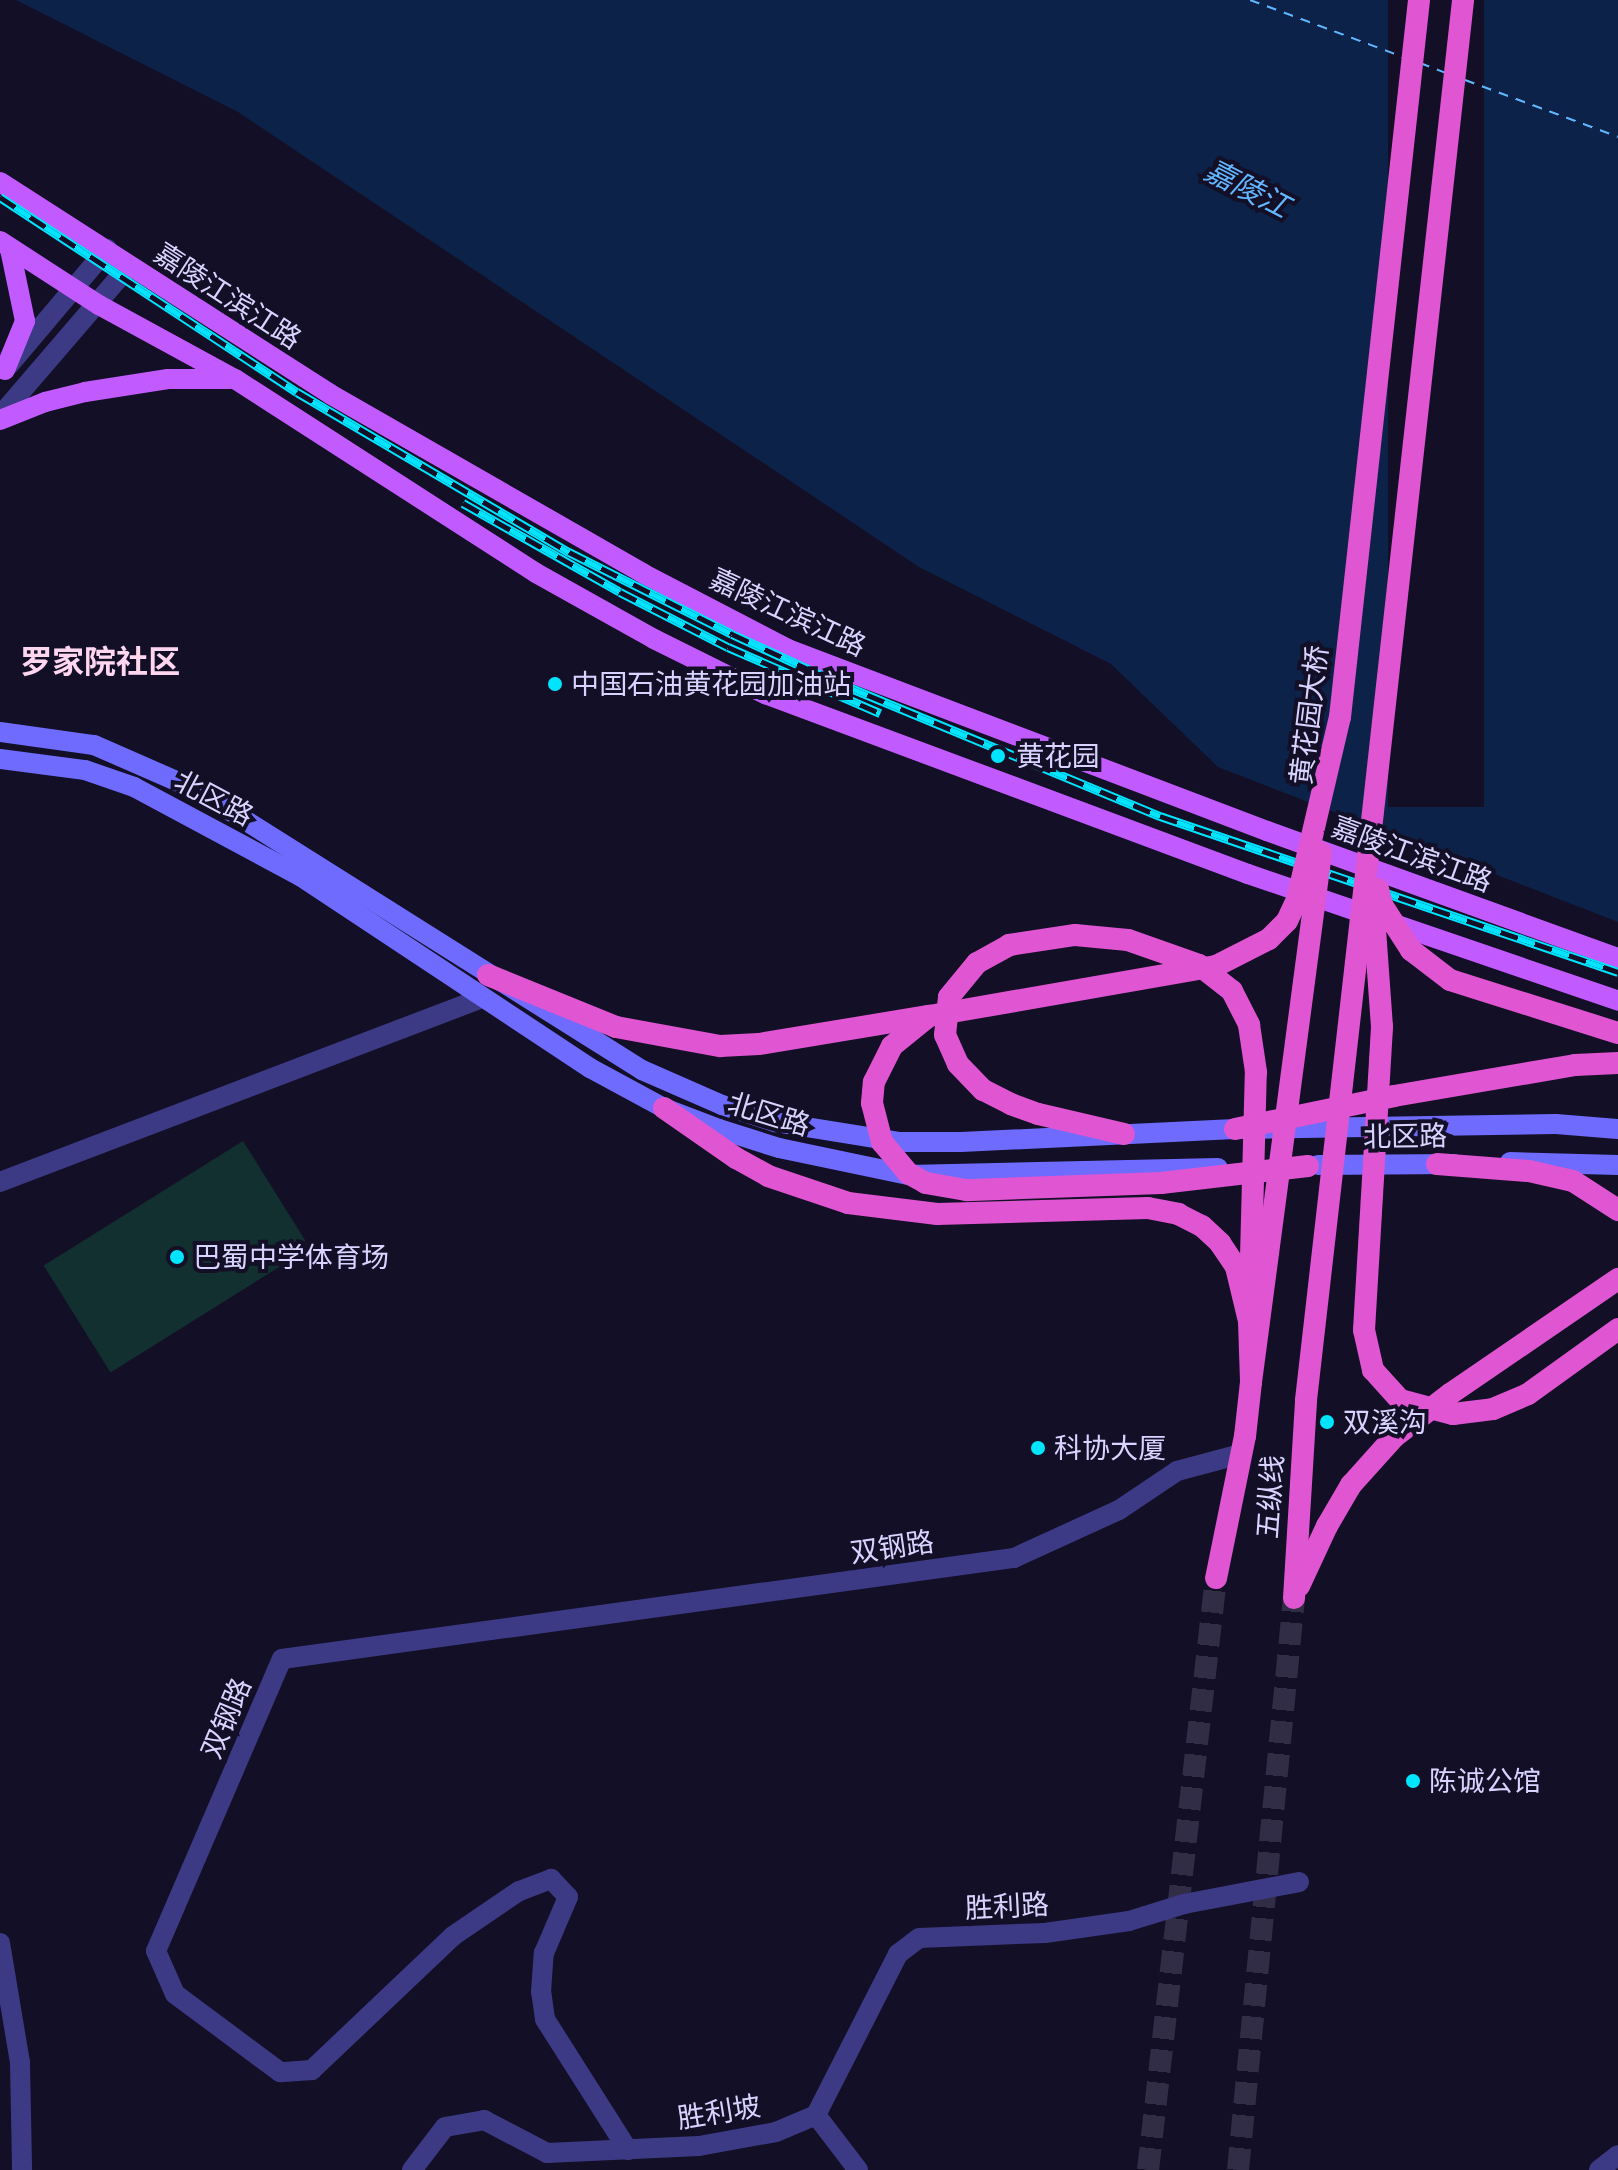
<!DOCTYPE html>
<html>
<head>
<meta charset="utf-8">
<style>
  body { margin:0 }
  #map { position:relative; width:1618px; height:2170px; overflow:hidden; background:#130f26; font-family:Figtree,"Noto Sans SC",sans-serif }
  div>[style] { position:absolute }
  .green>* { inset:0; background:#12302f; transform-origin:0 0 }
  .water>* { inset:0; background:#0c2248 }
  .pier>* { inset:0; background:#130f26; transform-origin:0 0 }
  .ferry>* { height:2px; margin-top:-1px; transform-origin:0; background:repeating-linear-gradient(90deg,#62b6ff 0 10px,transparent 0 18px) }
  .trunk-tunnel>* { height:22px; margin-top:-11px; transform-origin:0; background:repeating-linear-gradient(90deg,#312d47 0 22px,transparent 0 33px) }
  .minor>* { height:20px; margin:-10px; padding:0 10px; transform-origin:10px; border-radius:10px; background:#3d3a85 }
  .tertiary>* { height:20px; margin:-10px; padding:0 10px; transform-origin:10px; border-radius:10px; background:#3d3a85 }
  .secondary>* { height:20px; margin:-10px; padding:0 10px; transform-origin:10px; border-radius:10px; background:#6f6bff }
  .primary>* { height:20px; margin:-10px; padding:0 10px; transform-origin:10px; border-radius:10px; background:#c25bff }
  .trunk>* { height:22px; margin:-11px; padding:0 11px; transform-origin:11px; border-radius:11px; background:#e055d1 }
  .rail>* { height:9px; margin-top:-4.5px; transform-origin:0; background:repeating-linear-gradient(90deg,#130f26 0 18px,#00e5ff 0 36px); box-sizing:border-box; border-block:2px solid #00e5ff }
  .trunk-bridge>* { height:22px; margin:-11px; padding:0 11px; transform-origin:11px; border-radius:11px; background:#e055d1 }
  .dots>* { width:22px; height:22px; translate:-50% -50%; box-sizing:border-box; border:4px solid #130f26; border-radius:50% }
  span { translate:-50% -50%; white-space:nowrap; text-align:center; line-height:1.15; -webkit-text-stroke:8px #130f26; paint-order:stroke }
  .street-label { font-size:28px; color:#d9d4ff }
  .poi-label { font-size:28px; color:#d9d4ff }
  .left { translate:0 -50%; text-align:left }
  .water-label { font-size:30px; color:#62b6ff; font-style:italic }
  .quarter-label { font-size:32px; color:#ffd6f0; font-weight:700 }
</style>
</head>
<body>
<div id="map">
  <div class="green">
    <div style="left:243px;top:1141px;width:126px;height:235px;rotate:58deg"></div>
  </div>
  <div class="water">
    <div style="clip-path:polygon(16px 0,1618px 0,1618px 922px,1218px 767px,1111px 664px,919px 567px,238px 112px)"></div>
  </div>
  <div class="pier">
    <div style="left:1388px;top:0;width:96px;height:807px"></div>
  </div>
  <div class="ferry">
    <div style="left:1250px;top:0;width:163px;rotate:20.4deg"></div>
    <div style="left:1420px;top:63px;width:26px;rotate:21deg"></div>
    <div style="left:1465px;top:80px;width:163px;rotate:20.4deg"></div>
  </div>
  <div class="trunk-tunnel">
    <div style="left:1148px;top:2170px;width:596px;rotate:-83.45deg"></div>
    <div style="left:1238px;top:2170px;width:575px;rotate:-84.41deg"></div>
  </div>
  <div class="minor">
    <div style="left:0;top:1182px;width:516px;rotate:-20.89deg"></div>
    <div style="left:0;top:1943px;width:121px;rotate:80.5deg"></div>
    <div style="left:20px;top:2062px;width:108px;rotate:88.9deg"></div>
    <div style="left:816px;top:2115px;width:181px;rotate:-63deg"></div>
    <div style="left:898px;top:1954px;width:26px;rotate:-37deg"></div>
    <div style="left:919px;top:1938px;width:126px;rotate:-2.3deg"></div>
    <div style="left:1045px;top:1933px;width:85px;rotate:-8.1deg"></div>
    <div style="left:1129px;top:1921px;width:58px;rotate:-17.2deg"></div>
    <div style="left:1184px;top:1904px;width:117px;rotate:-10.8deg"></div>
    <div style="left:628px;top:2150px;width:155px;rotate:-122.4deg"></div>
    <div style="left:545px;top:2019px;width:27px;rotate:-98deg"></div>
    <div style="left:541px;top:1992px;width:39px;rotate:-86deg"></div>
    <div style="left:544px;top:1953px;width:61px;rotate:-66.8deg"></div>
    <div style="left:568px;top:1897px;width:25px;rotate:-133deg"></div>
    <div style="left:551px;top:1879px;width:34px;rotate:159deg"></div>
    <div style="left:519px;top:1891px;width:80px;rotate:145.7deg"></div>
    <div style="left:453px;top:1936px;width:195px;rotate:136.5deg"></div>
    <div style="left:312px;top:2070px;width:32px;rotate:176deg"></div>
    <div style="left:280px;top:2072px;width:131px;rotate:-143.4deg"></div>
    <div style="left:175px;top:1994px;width:47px;rotate:-113.8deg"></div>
    <div style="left:156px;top:1951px;width:318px;rotate:-66.7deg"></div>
    <div style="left:282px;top:1659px;width:739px;rotate:-7.86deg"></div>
    <div style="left:1014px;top:1558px;width:115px;rotate:-24.6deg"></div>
    <div style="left:1119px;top:1510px;width:70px;rotate:-33.9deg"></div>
    <div style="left:1177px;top:1471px;width:66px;rotate:-14.9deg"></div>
  </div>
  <div class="tertiary">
    <div style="left:9px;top:365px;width:152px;rotate:-49.8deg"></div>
    <div style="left:0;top:416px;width:198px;rotate:-49.3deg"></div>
    <div style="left:412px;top:2170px;width:54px;rotate:-52.5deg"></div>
    <div style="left:445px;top:2127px;width:40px;rotate:-10deg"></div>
    <div style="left:484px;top:2120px;width:71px;rotate:27.6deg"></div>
    <div style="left:547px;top:2153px;width:152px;rotate:-2.6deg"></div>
    <div style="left:699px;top:2146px;width:78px;rotate:-10.3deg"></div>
    <div style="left:776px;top:2132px;width:43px;rotate:-23deg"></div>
    <div style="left:816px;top:2115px;width:69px;rotate:52.6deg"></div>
    <div style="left:1599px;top:2170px;width:24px;rotate:-38deg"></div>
  </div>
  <div class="secondary">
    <div style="left:0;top:732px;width:95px;rotate:7.9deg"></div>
    <div style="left:94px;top:745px;width:112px;rotate:23.6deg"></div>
    <div style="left:197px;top:790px;width:526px;rotate:32.18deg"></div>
    <div style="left:642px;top:1070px;width:87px;rotate:23.6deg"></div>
    <div style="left:722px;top:1105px;width:56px;rotate:17.8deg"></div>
    <div style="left:775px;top:1122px;width:125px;rotate:9.2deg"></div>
    <div style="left:898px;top:1142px;width:63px"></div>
    <div style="left:961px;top:1142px;width:274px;rotate:-2.7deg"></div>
    <div style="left:1235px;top:1129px;width:321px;rotate:-0.9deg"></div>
    <div style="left:1556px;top:1124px;width:62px;rotate:4.6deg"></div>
    <div style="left:0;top:759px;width:86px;rotate:7.4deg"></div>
    <div style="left:85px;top:770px;width:52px;rotate:19.1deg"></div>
    <div style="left:134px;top:787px;width:188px;rotate:28.2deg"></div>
    <div style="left:300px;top:876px;width:348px;rotate:33.5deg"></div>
    <div style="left:590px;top:1068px;width:84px;rotate:28.4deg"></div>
    <div style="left:664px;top:1108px;width:59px;rotate:20.9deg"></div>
    <div style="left:719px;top:1129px;width:63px;rotate:17.6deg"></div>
    <div style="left:779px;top:1148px;width:132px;rotate:11.8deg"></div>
    <div style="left:908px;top:1175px;width:310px;rotate:-1.3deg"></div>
    <div style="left:1510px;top:1162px;width:108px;rotate:1.6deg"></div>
    <div style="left:1318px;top:1165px;width:136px;rotate:-0.4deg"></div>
  </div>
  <div class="primary">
    <div style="left:0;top:182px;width:392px;rotate:32.7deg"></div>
    <div style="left:330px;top:394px;width:362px;rotate:29.8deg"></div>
    <div style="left:644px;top:574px;width:162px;rotate:27.5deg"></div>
    <div style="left:788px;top:649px;width:512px;rotate:20.8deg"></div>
    <div style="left:1267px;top:831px;width:373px;rotate:19.9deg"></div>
    <div style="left:0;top:241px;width:118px;rotate:32.9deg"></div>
    <div style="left:99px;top:305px;width:155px;rotate:28.6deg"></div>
    <div style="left:235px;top:379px;width:358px;rotate:32.8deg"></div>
    <div style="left:536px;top:573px;width:135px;rotate:29.2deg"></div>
    <div style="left:654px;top:639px;width:124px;rotate:26.4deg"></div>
    <div style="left:765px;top:694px;width:515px;rotate:20.44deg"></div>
    <div style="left:1248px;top:874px;width:391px;rotate:18.9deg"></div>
    <div style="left:5px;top:370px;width:53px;rotate:-67.8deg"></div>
    <div style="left:25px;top:321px;width:74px;rotate:-101.8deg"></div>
    <div style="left:0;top:420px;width:48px;rotate:-21.8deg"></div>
    <div style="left:45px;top:402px;width:41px;rotate:-14deg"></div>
    <div style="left:85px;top:392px;width:84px;rotate:-8.9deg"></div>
    <div style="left:168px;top:379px;width:62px"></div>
  </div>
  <div class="trunk">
    <div style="left:1340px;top:717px;width:721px;rotate:-83.71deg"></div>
    <div style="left:1369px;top:848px;width:853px;rotate:-83.67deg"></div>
    <div style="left:488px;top:975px;width:138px;rotate:22.1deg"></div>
    <div style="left:616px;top:1027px;width:106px;rotate:10.4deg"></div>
    <div style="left:720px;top:1046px;width:39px;rotate:-3deg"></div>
    <div style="left:759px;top:1044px;width:172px;rotate:-9.4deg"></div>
    <div style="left:664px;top:1108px;width:88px;rotate:34.8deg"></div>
    <div style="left:736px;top:1158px;width:37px;rotate:29deg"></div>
    <div style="left:768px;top:1176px;width:84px;rotate:18.6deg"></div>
    <div style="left:848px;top:1203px;width:90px;rotate:7deg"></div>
    <div style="left:937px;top:1214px;width:211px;rotate:-1.6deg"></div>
    <div style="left:1148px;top:1208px;width:31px;rotate:11deg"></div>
    <div style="left:1178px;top:1214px;width:27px;rotate:27deg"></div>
    <div style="left:1202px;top:1226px;width:25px;rotate:43deg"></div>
    <div style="left:1220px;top:1243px;width:29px;rotate:56deg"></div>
    <div style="left:1236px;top:1267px;width:56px;rotate:76.5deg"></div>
    <div style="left:1249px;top:1321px;width:61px;rotate:88.1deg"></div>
    <div style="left:1251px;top:1382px;width:54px;rotate:96.3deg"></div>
    <div style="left:1245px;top:1436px;width:145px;rotate:101.5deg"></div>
    <div style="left:1235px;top:1129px;width:162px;rotate:-11.7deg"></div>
    <div style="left:1394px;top:1096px;width:184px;rotate:-9.7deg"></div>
    <div style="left:1575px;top:1065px;width:43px;rotate:-2.7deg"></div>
    <div style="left:1124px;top:1134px;width:88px;rotate:-166.9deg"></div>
    <div style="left:1038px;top:1114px;width:29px;rotate:-160deg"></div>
    <div style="left:1011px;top:1104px;width:31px;rotate:-153deg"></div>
    <div style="left:983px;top:1090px;width:36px;rotate:-134deg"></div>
    <div style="left:958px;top:1064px;width:32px;rotate:-114deg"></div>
    <div style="left:945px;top:1035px;width:38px;rotate:-84deg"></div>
    <div style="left:949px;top:997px;width:44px;rotate:-50.5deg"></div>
    <div style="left:977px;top:963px;width:37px;rotate:-29deg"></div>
    <div style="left:1009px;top:945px;width:67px;rotate:-8.6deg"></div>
    <div style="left:1075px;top:935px;width:53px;rotate:5.4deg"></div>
    <div style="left:1128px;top:940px;width:75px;rotate:19.4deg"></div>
    <div style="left:1199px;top:965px;width:42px;rotate:38.2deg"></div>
    <div style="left:1232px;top:991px;width:38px;rotate:63deg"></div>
    <div style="left:1249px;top:1025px;width:48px;rotate:81.5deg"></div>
    <div style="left:1437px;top:1164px;width:92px;rotate:4.4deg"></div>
    <div style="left:1529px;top:1171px;width:45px;rotate:12.8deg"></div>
    <div style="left:1573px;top:1181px;width:54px;rotate:32.8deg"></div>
    <div style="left:1161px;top:1183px;width:148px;rotate:-6.6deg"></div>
    <div style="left:1364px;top:1330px;width:41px;rotate:77.3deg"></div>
    <div style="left:1373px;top:1370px;width:40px;rotate:48deg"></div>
    <div style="left:1400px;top:1400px;width:55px;rotate:14.8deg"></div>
    <div style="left:1453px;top:1414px;width:40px;rotate:-7.1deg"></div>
    <div style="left:1493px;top:1409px;width:38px;rotate:-23deg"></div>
    <div style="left:1528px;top:1394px;width:111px;rotate:-35.8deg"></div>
    <div style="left:1299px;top:1586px;width:66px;rotate:-65deg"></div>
    <div style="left:1327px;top:1526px;width:48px;rotate:-59.7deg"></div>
    <div style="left:1294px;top:1598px;width:198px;rotate:-86.5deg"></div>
  </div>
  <div class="rail">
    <div style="left:0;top:197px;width:355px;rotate:33.3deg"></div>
    <div style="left:297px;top:392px;width:316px;rotate:30.5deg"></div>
    <div style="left:569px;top:552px;width:182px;rotate:26.7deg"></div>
    <div style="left:732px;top:634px;width:112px;rotate:24.7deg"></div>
    <div style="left:834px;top:681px;width:353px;rotate:22.5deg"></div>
    <div style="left:1160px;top:816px;width:484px;rotate:18.8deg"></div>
    <div style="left:463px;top:503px;width:180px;rotate:29.5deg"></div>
    <div style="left:620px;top:592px;width:121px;rotate:27deg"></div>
    <div style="left:728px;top:647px;width:166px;rotate:23.5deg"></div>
  </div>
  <div class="trunk-bridge">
    <div style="left:1378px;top:889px;width:16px;rotate:76deg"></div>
    <div style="left:1382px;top:905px;width:54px;rotate:57.2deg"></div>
    <div style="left:1411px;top:950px;width:49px;rotate:37.6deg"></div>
    <div style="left:1450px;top:980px;width:176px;rotate:17.5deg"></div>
    <div style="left:1161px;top:1183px;width:195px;rotate:177.9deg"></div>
    <div style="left:966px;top:1190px;width:41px;rotate:-170.1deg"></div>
    <div style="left:926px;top:1183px;width:21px;rotate:-151deg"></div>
    <div style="left:908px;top:1173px;width:40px;rotate:-130deg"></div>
    <div style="left:882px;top:1142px;width:40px;rotate:-104.4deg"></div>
    <div style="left:872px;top:1103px;width:21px;rotate:-85deg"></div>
    <div style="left:874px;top:1082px;width:40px;rotate:-63.4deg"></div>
    <div style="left:892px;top:1046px;width:48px;rotate:-39deg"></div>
    <div style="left:929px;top:1016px;width:291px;rotate:-9.9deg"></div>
    <div style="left:1216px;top:966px;width:59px;rotate:-27deg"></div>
    <div style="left:1269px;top:939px;width:25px;rotate:-45deg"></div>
    <div style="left:1287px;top:921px;width:23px;rotate:-65deg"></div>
    <div style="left:1297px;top:900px;width:188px;rotate:-76.8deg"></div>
    <div style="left:1250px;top:1295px;width:223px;rotate:-88.5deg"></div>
    <div style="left:1364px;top:1330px;width:304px;rotate:-86.6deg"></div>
    <div style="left:1382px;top:1027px;width:126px;rotate:-94.1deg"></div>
    <div style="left:1251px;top:1382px;width:534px;rotate:-82.46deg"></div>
    <div style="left:1306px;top:1400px;width:556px;rotate:-83.49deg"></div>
    <div style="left:1351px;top:1485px;width:64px;rotate:-48.1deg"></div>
    <div style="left:1394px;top:1437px;width:71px;rotate:-37.5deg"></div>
    <div style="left:1450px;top:1394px;width:204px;rotate:-34.4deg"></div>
  </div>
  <div class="dots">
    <div style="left:555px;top:684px;background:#00e5ff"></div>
    <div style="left:998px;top:756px;background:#00e5ff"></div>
    <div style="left:177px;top:1257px;background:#00e5ff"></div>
    <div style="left:1327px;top:1422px;background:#00e5ff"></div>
    <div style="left:1038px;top:1448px;background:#00e5ff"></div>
    <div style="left:1413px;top:1781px;background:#00e5ff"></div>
  </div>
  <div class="street-label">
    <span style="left:228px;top:296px;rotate:33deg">嘉陵江滨江路</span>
    <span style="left:788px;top:612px;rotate:25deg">嘉陵江滨江路</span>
    <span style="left:1309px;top:715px;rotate:-83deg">黄花园大桥</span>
    <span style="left:214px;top:798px;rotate:28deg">北区路</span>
    <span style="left:1412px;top:854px;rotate:20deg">嘉陵江滨江路</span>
    <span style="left:769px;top:1114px;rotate:17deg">北区路</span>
    <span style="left:1405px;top:1136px;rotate:-1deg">北区路</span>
    <span style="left:1270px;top:1497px;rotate:-86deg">五纵线</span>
    <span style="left:892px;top:1547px;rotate:-8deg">双钢路</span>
    <span style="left:226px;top:1718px;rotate:-67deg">双钢路</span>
    <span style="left:1007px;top:1906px;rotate:-3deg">胜利路</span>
    <span style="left:719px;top:2112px;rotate:-9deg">胜利坡</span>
  </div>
  <div class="poi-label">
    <span class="left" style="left:571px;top:684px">中国石油黄花园加油站</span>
    <span class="left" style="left:1016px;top:756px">黄花园</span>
    <span class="left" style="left:193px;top:1257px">巴蜀中学体育场</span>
    <span class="left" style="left:1343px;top:1422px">双溪沟</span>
    <span class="left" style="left:1054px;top:1448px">科协大厦</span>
    <span class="left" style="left:1429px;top:1781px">陈诚公馆</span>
  </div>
  <div class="water-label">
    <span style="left:1247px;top:189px;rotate:27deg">嘉陵江</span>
  </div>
  <div class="quarter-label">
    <span style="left:100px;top:662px">罗家院社区</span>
  </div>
</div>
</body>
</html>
